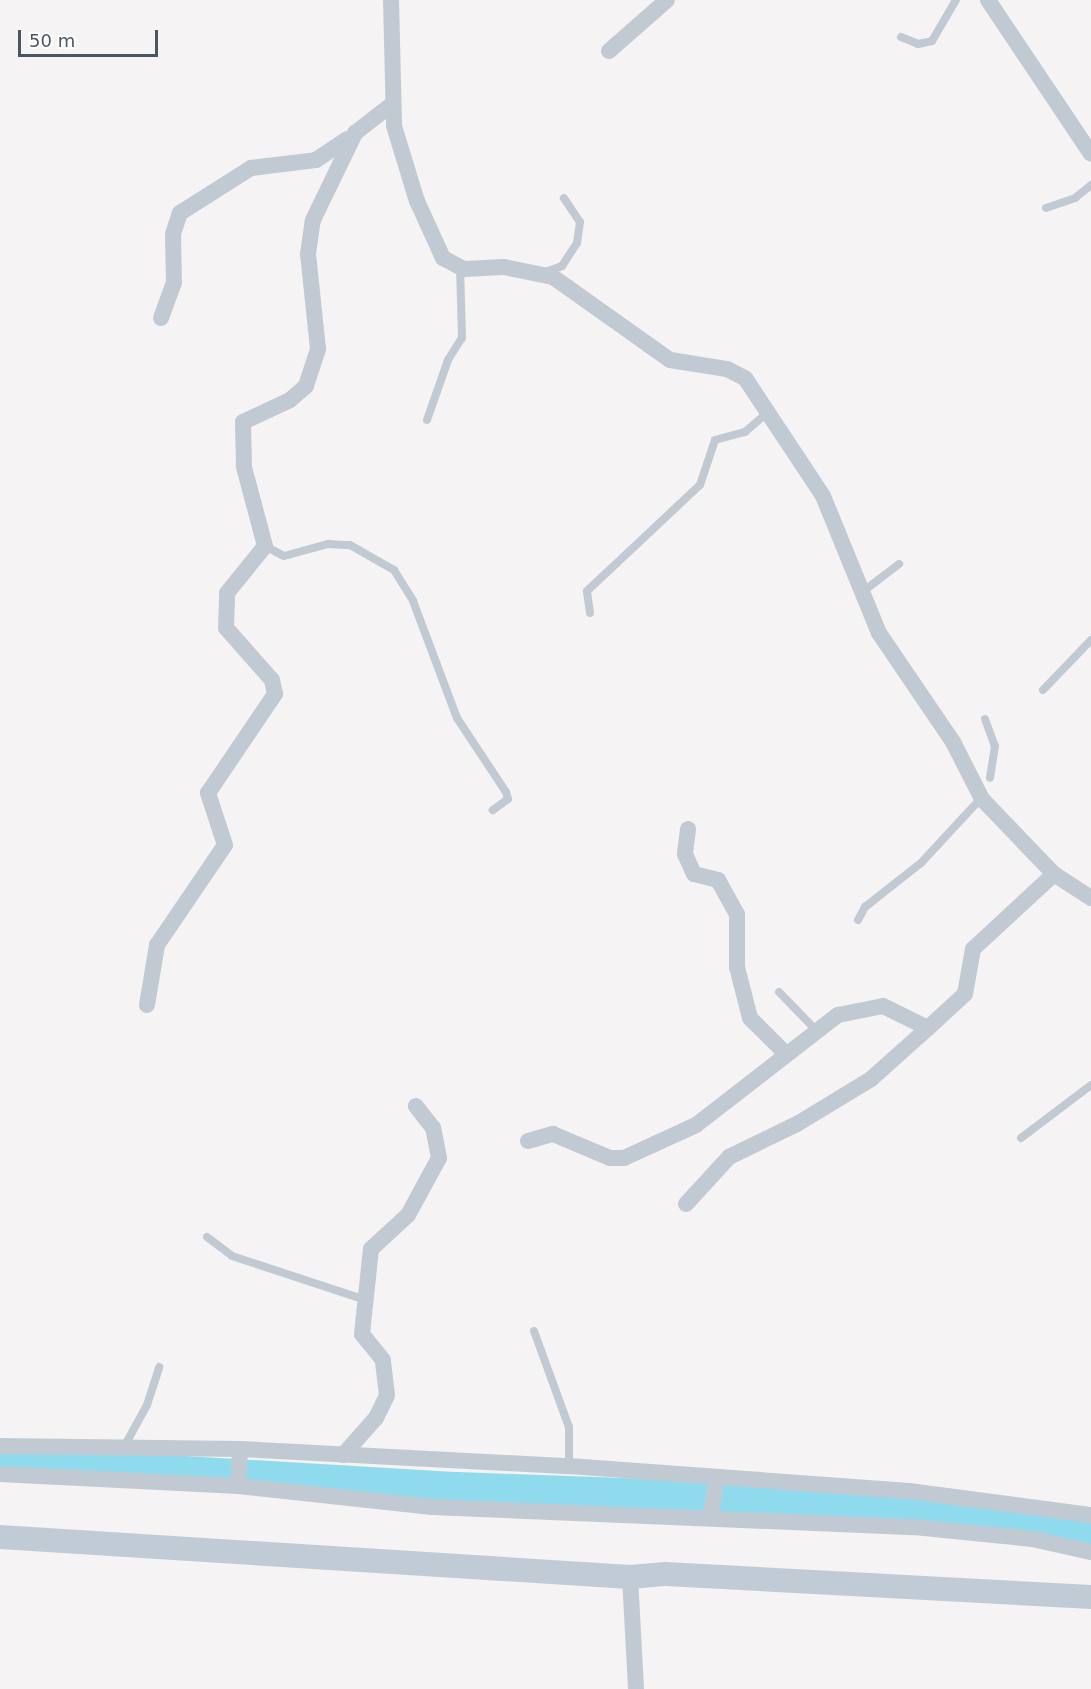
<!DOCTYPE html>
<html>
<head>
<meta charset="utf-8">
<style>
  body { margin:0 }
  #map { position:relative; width:1091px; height:1689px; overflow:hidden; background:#f5f3f3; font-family:"DejaVu Sans",sans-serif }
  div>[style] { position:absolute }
  .river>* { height:33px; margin:-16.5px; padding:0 16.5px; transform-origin:16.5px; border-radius:16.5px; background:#90daee }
  .lane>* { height:8px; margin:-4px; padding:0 4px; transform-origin:4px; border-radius:4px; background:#c1cad2 }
  .street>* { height:16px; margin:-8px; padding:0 8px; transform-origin:8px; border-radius:8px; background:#c1cad2 }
  .secondary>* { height:24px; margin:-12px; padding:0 12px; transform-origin:12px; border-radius:12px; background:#c1cbd6 }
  span { translate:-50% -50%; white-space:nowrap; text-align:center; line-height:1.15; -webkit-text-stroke:6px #fff; paint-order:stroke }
  .scale { position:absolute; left:18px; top:30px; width:140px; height:27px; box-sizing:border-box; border:3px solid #4a5661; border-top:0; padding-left:8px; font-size:18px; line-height:21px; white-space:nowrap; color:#4a5661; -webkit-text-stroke:4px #fff; paint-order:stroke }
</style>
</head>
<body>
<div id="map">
  <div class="river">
    <div style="left:0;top:1461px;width:458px;rotate:3.4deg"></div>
    <div style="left:457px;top:1488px;width:460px;rotate:2.1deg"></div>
    <div style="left:917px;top:1505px;width:176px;rotate:9.1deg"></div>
  </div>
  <div class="lane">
    <div style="left:901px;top:37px;width:18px;rotate:22deg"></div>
    <div style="left:918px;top:44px;width:14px;rotate:-12deg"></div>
    <div style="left:932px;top:41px;width:48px;rotate:-59.7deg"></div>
    <div style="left:1046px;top:208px;width:31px;rotate:-19deg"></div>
    <div style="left:1075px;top:198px;width:21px;rotate:-39deg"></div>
    <div style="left:545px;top:272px;width:18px;rotate:-19deg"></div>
    <div style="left:562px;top:266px;width:27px;rotate:-57deg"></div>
    <div style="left:577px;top:243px;width:21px;rotate:-82deg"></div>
    <div style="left:580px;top:222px;width:29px;rotate:-124deg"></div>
    <div style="left:427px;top:420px;width:64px;rotate:-70.7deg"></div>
    <div style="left:448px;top:360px;width:26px;rotate:-58deg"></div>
    <div style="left:462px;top:338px;width:70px;rotate:-91.6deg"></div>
    <div style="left:265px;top:546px;width:21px;rotate:28deg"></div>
    <div style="left:284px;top:556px;width:46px;rotate:-15.3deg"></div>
    <div style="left:328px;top:544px;width:22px;rotate:3deg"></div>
    <div style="left:350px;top:545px;width:51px;rotate:29.6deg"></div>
    <div style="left:394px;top:570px;width:36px;rotate:58deg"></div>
    <div style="left:413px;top:601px;width:125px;rotate:69.4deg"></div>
    <div style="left:457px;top:718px;width:89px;rotate:56.5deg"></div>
    <div style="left:506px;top:792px;width:7px;rotate:74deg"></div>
    <div style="left:508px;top:799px;width:19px;rotate:144deg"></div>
    <div style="left:861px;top:593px;width:48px;rotate:-37.3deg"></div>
    <div style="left:590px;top:613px;width:22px;rotate:-98deg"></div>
    <div style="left:587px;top:591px;width:155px;rotate:-43.2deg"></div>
    <div style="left:700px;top:485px;width:47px;rotate:-71.6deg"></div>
    <div style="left:715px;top:440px;width:31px;rotate:-15deg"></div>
    <div style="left:745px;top:432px;width:30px;rotate:-41deg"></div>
    <div style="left:1043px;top:690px;width:69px;rotate:-46.2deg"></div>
    <div style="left:985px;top:719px;width:29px;rotate:70deg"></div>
    <div style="left:995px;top:746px;width:32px;rotate:99deg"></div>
    <div style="left:858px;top:920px;width:15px;rotate:-62deg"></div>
    <div style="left:865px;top:907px;width:71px;rotate:-38.2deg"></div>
    <div style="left:921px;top:863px;width:91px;rotate:-47.2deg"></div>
    <div style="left:779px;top:992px;width:53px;rotate:45.8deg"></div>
    <div style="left:1021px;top:1138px;width:88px;rotate:-37.1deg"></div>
    <div style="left:207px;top:1237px;width:31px;rotate:37deg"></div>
    <div style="left:232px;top:1256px;width:138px;rotate:18.2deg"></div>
    <div style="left:534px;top:1331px;width:102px;rotate:70deg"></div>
    <div style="left:569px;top:1427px;width:39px;rotate:90deg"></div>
    <div style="left:124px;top:1447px;width:48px;rotate:-61.3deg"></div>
    <div style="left:147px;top:1405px;width:40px;rotate:-72deg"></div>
  </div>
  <div class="street">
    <div style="left:391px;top:0;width:126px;rotate:88.6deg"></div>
    <div style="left:394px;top:126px;width:78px;rotate:73deg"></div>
    <div style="left:417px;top:201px;width:63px;rotate:65.5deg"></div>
    <div style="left:443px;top:258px;width:24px;rotate:28deg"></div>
    <div style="left:464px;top:269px;width:40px;rotate:-2.9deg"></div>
    <div style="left:504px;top:267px;width:50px;rotate:11.5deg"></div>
    <div style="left:553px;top:277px;width:143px;rotate:35.4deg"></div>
    <div style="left:670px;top:360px;width:58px;rotate:9deg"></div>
    <div style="left:727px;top:369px;width:20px;rotate:27deg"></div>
    <div style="left:745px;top:378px;width:141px;rotate:56.5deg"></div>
    <div style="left:823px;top:496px;width:148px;rotate:67.8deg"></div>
    <div style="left:879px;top:633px;width:132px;rotate:55.8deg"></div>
    <div style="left:953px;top:742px;width:64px;rotate:63deg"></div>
    <div style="left:982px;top:799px;width:104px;rotate:46.2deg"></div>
    <div style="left:1054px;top:874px;width:44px;rotate:33deg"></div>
    <div style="left:988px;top:0;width:185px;rotate:56.2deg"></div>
    <div style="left:609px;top:51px;width:77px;rotate:-41.3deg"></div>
    <div style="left:161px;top:318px;width:37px;rotate:-70deg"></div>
    <div style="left:174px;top:283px;width:49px;rotate:-91.2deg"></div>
    <div style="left:173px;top:234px;width:22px;rotate:-72deg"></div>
    <div style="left:180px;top:213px;width:84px;rotate:-32.4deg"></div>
    <div style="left:251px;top:168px;width:65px;rotate:-7deg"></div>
    <div style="left:316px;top:160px;width:37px;rotate:-34deg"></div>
    <div style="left:688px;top:829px;width:25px;rotate:97deg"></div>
    <div style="left:685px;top:854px;width:22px;rotate:66deg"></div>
    <div style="left:694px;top:874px;width:25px;rotate:14deg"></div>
    <div style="left:718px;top:880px;width:39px;rotate:61deg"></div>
    <div style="left:737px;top:914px;width:53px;rotate:90deg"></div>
    <div style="left:737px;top:967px;width:53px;rotate:75.7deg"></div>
    <div style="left:750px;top:1018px;width:51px;rotate:45deg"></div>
    <div style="left:147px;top:1005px;width:61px;rotate:-80.5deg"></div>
    <div style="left:157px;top:945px;width:121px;rotate:-55.8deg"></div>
    <div style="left:225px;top:845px;width:55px;rotate:-108.1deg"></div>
    <div style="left:208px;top:793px;width:120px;rotate:-55.9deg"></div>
    <div style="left:275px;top:694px;width:14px;rotate:-102deg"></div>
    <div style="left:272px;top:680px;width:69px;rotate:-131.5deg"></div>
    <div style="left:226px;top:628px;width:35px;rotate:-88deg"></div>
    <div style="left:227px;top:593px;width:60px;rotate:-51deg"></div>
    <div style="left:265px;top:546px;width:82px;rotate:-104.9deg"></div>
    <div style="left:244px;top:467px;width:45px;rotate:-91.3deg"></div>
    <div style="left:243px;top:422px;width:52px;rotate:-25.1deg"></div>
    <div style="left:290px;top:400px;width:21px;rotate:-41deg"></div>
    <div style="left:306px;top:386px;width:39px;rotate:-72deg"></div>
    <div style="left:318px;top:349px;width:96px;rotate:-96deg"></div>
    <div style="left:308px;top:254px;width:34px;rotate:-82deg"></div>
    <div style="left:313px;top:220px;width:97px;rotate:-64.2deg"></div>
    <div style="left:355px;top:133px;width:46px;rotate:-37.9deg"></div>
    <div style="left:528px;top:1141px;width:26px;rotate:-16deg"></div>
    <div style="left:553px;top:1134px;width:62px;rotate:22.8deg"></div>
    <div style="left:610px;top:1158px;width:14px"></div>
    <div style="left:624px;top:1158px;width:79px;rotate:-24.6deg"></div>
    <div style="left:696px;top:1125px;width:180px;rotate:-37.8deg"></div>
    <div style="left:838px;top:1015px;width:46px;rotate:-11.3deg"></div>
    <div style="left:883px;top:1006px;width:50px;rotate:26.1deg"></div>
    <div style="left:686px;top:1204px;width:64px;rotate:-47.5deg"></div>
    <div style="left:729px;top:1157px;width:76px;rotate:-25.9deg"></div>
    <div style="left:797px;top:1124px;width:87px;rotate:-31.3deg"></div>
    <div style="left:871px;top:1079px;width:76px;rotate:-41.8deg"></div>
    <div style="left:928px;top:1028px;width:50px;rotate:-42.6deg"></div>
    <div style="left:965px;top:994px;width:46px;rotate:-79.9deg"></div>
    <div style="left:973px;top:949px;width:110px;rotate:-42.8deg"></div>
    <div style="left:0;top:1446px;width:240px;rotate:0.7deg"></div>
    <div style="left:240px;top:1449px;width:329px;rotate:3deg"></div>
    <div style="left:569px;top:1466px;width:341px;rotate:4.2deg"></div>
    <div style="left:909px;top:1491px;width:184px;rotate:7.5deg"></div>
    <div style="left:343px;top:1455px;width:50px;rotate:-48.3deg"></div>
    <div style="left:376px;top:1418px;width:25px;rotate:-64deg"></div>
    <div style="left:387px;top:1395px;width:35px;rotate:-97deg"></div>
    <div style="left:383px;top:1360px;width:33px;rotate:-129deg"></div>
    <div style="left:362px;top:1334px;width:85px;rotate:-84deg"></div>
    <div style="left:371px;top:1249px;width:50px;rotate:-42.6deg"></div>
    <div style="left:408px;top:1215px;width:65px;rotate:-61.5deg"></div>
    <div style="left:439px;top:1158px;width:31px;rotate:-101deg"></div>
    <div style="left:433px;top:1128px;width:28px;rotate:-128deg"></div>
    <div style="left:0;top:1474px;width:238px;rotate:2.9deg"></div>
    <div style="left:238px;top:1486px;width:195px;rotate:6.2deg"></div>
    <div style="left:432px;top:1507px;width:482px;rotate:2.4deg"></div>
    <div style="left:914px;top:1527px;width:119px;rotate:5.8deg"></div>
    <div style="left:1032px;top:1539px;width:60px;rotate:12.4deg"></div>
    <div style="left:238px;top:1486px;width:37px;rotate:-87deg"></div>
    <div style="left:711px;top:1515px;width:35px;rotate:-82deg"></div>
    <div style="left:630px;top:1577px;width:112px;rotate:86.9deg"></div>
  </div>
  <div class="secondary">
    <div style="left:0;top:1537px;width:631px;rotate:3.63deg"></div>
    <div style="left:630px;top:1577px;width:36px;rotate:-5deg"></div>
    <div style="left:666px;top:1574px;width:426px;rotate:3.1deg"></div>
  </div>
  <div class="scale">50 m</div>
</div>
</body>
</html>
